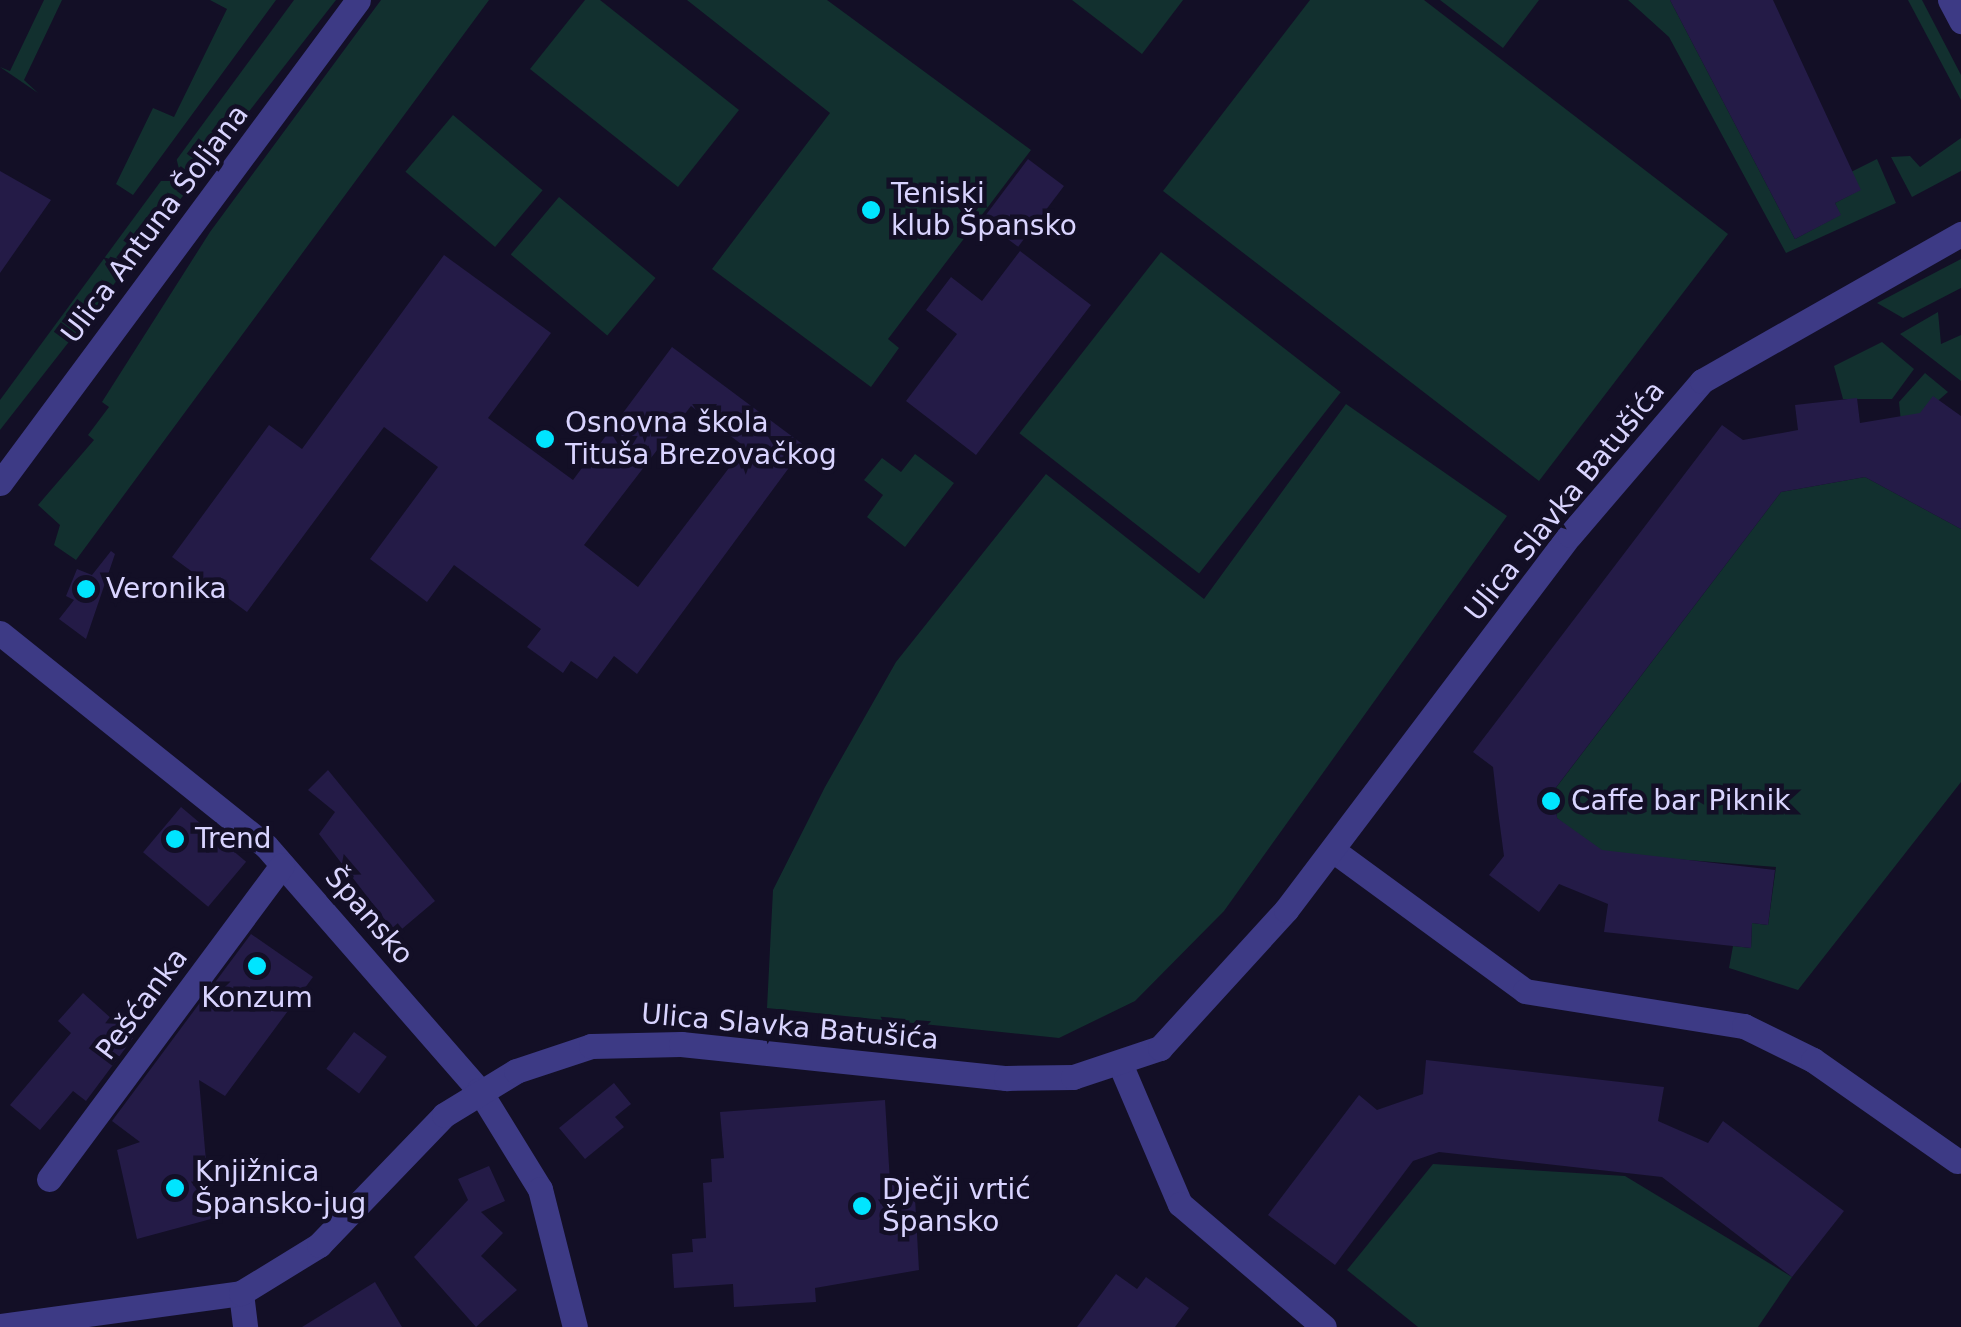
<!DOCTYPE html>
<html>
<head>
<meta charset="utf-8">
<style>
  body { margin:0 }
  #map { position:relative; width:1961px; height:1327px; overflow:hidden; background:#130f26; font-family:"DejaVu Sans",sans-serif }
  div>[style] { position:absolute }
  .green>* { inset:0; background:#12302f; transform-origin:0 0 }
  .building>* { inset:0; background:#241b47; transform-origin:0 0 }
  .minor>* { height:25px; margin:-12.5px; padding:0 12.5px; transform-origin:12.5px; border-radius:12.5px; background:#3d3a85 }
  .dots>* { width:28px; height:28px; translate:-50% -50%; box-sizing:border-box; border:5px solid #130f26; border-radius:50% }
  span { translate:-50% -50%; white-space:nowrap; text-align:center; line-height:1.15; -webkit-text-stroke:9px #130f26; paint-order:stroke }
  .poi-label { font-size:28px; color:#d9d4ff }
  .left { translate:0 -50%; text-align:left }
  .street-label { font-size:28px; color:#d9d4ff }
</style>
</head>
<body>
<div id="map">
  <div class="green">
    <div style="clip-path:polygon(44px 0,62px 0,24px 80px,38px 93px,0 67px,10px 71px)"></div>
    <div style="clip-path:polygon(210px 0,276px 0,133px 195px,116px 184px,153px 108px,174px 117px,227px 9px)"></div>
    <div style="clip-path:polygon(294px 0,336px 0,0 430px,0 400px)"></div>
    <div style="clip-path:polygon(381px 0,489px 0,76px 560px,54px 545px,60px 525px,38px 505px,94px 440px,88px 435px,109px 407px,102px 402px,210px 232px)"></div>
    <div style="clip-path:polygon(585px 0,600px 0,739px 110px,678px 187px,530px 69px)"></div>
    <div style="clip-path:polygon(687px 0,827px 0,1031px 150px,888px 339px,899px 348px,871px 387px,712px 269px,830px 113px)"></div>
    <div style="clip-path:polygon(1072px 0,1183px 0,1142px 54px)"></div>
    <div style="clip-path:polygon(1310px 0,1424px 0,1728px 234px,1539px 481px,1163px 191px)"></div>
    <div style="clip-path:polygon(1440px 0,1539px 0,1503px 48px)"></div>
    <div style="clip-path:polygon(1628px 0,1670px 0,1795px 239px,1840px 215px,1835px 203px,1860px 190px,1851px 172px,1877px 159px,1896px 203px,1786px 253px,1669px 37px)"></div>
    <div style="clip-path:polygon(1908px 0,1922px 0,1961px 75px,1961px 100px)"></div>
    <div style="left:453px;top:115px;width:117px;height:74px;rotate:40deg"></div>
    <div style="clip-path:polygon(1961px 138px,1961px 171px,1912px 197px,1891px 157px,1910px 156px,1920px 167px)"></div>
    <div style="left:559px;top:197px;width:126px;height:75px;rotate:40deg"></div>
    <div style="left:1161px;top:252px;width:228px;height:230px;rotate:38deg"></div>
    <div style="clip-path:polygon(1961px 259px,1961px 288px,1903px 318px,1877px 303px)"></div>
    <div style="clip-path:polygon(1938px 312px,1941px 344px,1961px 335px,1961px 381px,1900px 334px)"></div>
    <div style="clip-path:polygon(1882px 342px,1914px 369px,1892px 399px,1843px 399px,1834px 366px)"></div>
    <div style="clip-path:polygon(1925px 373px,1948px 392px,1902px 432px,1899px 402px)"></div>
    <div style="clip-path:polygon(1346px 404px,1507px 516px,1224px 911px,1135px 1001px,1059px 1038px,767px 1008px,773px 890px,825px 787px,896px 662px,1046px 474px,1204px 599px)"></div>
    <div style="clip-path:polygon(915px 454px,954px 483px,905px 547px,867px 517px,883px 495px,864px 480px,882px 458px,901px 472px)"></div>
    <div style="clip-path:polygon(1865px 477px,1961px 529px,1961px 782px,1798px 990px,1729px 968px,1733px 946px,1751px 948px,1752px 923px,1768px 925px,1776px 867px,1598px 853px,1557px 818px,1555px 789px,1781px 492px)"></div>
    <div style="clip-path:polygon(1433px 1164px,1625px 1176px,1792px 1277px,1758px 1327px,1418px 1327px,1347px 1270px)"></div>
  </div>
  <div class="building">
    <div style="clip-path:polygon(1670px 0,1773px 0,1861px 190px,1835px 203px,1841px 215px,1795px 239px)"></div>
    <div style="left:1028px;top:159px;width:45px;height:76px;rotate:37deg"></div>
    <div style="clip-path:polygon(0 171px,51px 200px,0 273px)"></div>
    <div style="clip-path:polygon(1020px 251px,1091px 305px,976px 455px,906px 401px,957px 334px,926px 310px,951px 277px,982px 301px)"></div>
    <div style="clip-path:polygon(evenodd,444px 255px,551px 333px,488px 418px,573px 480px,672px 347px,805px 446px,637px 674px,614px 656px,597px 679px,571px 661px,563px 673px,527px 647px,541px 629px,454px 565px,427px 602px,370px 559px,438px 467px,384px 427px,247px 612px,172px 557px,269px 425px,302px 449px,444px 255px,691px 406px,745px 447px,638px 587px,584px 545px,691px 406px)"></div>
    <div style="clip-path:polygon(1933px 396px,1961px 416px,1961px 529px,1865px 477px,1781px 492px,1554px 790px,1557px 818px,1602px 850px,1775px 870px,1768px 925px,1752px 923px,1751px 948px,1604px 932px,1608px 904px,1559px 884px,1539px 912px,1489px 875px,1504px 856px,1498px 811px,1493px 767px,1473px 752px,1722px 425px,1743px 440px,1798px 430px,1795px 405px,1857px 398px,1860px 423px,1920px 413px)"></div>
    <div style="clip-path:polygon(111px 551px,115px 554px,86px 639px,59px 619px,74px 600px,66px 596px,77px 569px,92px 575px)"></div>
    <div style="clip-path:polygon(328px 770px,435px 901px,396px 934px,319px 834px,335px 812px,308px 790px)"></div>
    <div style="left:181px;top:807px;width:85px;height:59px;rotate:40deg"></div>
    <div style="clip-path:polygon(251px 934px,313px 977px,225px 1096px,199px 1080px,211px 1219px,137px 1239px,117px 1150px,140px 1142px,112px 1121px)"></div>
    <div style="clip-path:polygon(83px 993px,133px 1038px,86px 1101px,73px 1091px,40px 1130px,10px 1105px,71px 1033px,58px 1021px)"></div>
    <div style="left:354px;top:1032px;width:41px;height:46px;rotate:37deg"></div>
    <div style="clip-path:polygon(1426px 1060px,1664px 1087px,1658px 1121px,1708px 1143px,1723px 1121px,1844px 1211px,1792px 1277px,1662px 1177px,1439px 1152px,1413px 1161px,1335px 1265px,1268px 1215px,1359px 1095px,1377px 1110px,1423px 1094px)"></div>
    <div style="clip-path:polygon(614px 1083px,631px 1104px,615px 1117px,624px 1127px,585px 1159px,559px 1128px)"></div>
    <div style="clip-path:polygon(885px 1100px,890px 1182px,914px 1180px,919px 1270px,815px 1288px,816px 1302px,734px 1307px,733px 1284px,674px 1288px,672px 1254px,693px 1252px,692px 1239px,706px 1238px,703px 1183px,712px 1182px,711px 1159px,724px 1158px,720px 1112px)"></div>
    <div style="clip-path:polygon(489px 1166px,505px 1201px,481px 1212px,503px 1233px,481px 1256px,517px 1290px,476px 1327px,414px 1257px,468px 1200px,458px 1179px)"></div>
    <div style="clip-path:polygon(1116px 1274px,1137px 1289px,1146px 1277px,1189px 1308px,1175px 1327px,1077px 1327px)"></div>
    <div style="clip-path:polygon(375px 1282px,402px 1327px,302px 1327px)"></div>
  </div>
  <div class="minor">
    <div style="left:1950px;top:0;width:24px;rotate:62deg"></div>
    <div style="left:0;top:483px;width:601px;rotate:-53.45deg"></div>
    <div style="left:0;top:633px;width:341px;rotate:38.7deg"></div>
    <div style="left:266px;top:846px;width:324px;rotate:48.9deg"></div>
    <div style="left:479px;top:1090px;width:116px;rotate:58.4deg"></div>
    <div style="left:540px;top:1189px;width:142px;rotate:75.8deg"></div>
    <div style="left:1334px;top:851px;width:237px;rotate:36.2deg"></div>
    <div style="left:1525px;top:991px;width:222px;rotate:9.1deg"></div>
    <div style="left:1744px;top:1026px;width:77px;rotate:26.2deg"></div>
    <div style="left:1813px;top:1060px;width:176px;rotate:35deg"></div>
    <div style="left:1121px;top:1066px;width:150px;rotate:66.9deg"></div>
    <div style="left:1180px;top:1204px;width:189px;rotate:40.5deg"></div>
    <div style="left:49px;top:1179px;width:391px;rotate:-53.4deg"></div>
    <div style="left:241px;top:1293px;width:34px;rotate:83deg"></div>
    <div style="left:0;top:1326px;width:243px;rotate:-7.8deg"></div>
    <div style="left:241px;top:1293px;width:92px;rotate:-31.6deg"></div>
    <div style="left:319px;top:1245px;width:180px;rotate:-46.1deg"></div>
    <div style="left:444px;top:1115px;width:84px;rotate:-31.4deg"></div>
    <div style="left:516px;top:1071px;width:79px;rotate:-18.4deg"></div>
    <div style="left:591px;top:1046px;width:90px;rotate:-1.3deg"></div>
    <div style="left:681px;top:1044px;width:327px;rotate:6deg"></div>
    <div style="left:1006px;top:1078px;width:67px;rotate:-0.9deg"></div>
    <div style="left:1073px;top:1077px;width:92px;rotate:-18.4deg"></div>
    <div style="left:1160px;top:1048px;width:187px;rotate:-47.6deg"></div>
    <div style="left:1286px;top:910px;width:470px;rotate:-52.9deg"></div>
    <div style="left:1570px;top:535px;width:203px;rotate:-49.4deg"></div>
    <div style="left:1702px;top:381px;width:298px;rotate:-29.6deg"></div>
  </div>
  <div class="dots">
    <div style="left:871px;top:210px;background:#00e5ff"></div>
    <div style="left:545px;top:439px;background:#00e5ff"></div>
    <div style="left:86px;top:589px;background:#00e5ff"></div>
    <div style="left:1551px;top:801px;background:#00e5ff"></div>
    <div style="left:175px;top:839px;background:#00e5ff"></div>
    <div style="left:257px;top:966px;background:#00e5ff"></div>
    <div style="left:175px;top:1188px;background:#00e5ff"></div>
    <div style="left:862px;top:1206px;background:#00e5ff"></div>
  </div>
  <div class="poi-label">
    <span class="left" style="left:891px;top:210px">Teniski<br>klub Špansko</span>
    <span class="left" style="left:565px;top:439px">Osnovna škola<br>Tituša Brezovačkog</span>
    <span class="left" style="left:106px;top:589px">Veronika</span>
    <span class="left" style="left:1571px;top:801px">Caffe bar Piknik</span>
    <span class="left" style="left:195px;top:839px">Trend</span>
    <span style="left:257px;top:998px">Konzum</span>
    <span class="left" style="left:195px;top:1188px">Knjižnica<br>Špansko-jug</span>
    <span class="left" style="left:882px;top:1206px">Dječji vrtić<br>Špansko</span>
  </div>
  <div class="street-label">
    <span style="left:155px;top:224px;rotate:-53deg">Ulica Antuna Šoljana</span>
    <span style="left:1565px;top:501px;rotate:-51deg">Ulica Slavka Batušića</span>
    <span style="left:369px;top:916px;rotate:49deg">Špansko</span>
    <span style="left:142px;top:1004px;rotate:-53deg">Pešćanka</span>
    <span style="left:790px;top:1027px;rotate:5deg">Ulica Slavka Batušića</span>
  </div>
</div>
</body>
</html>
